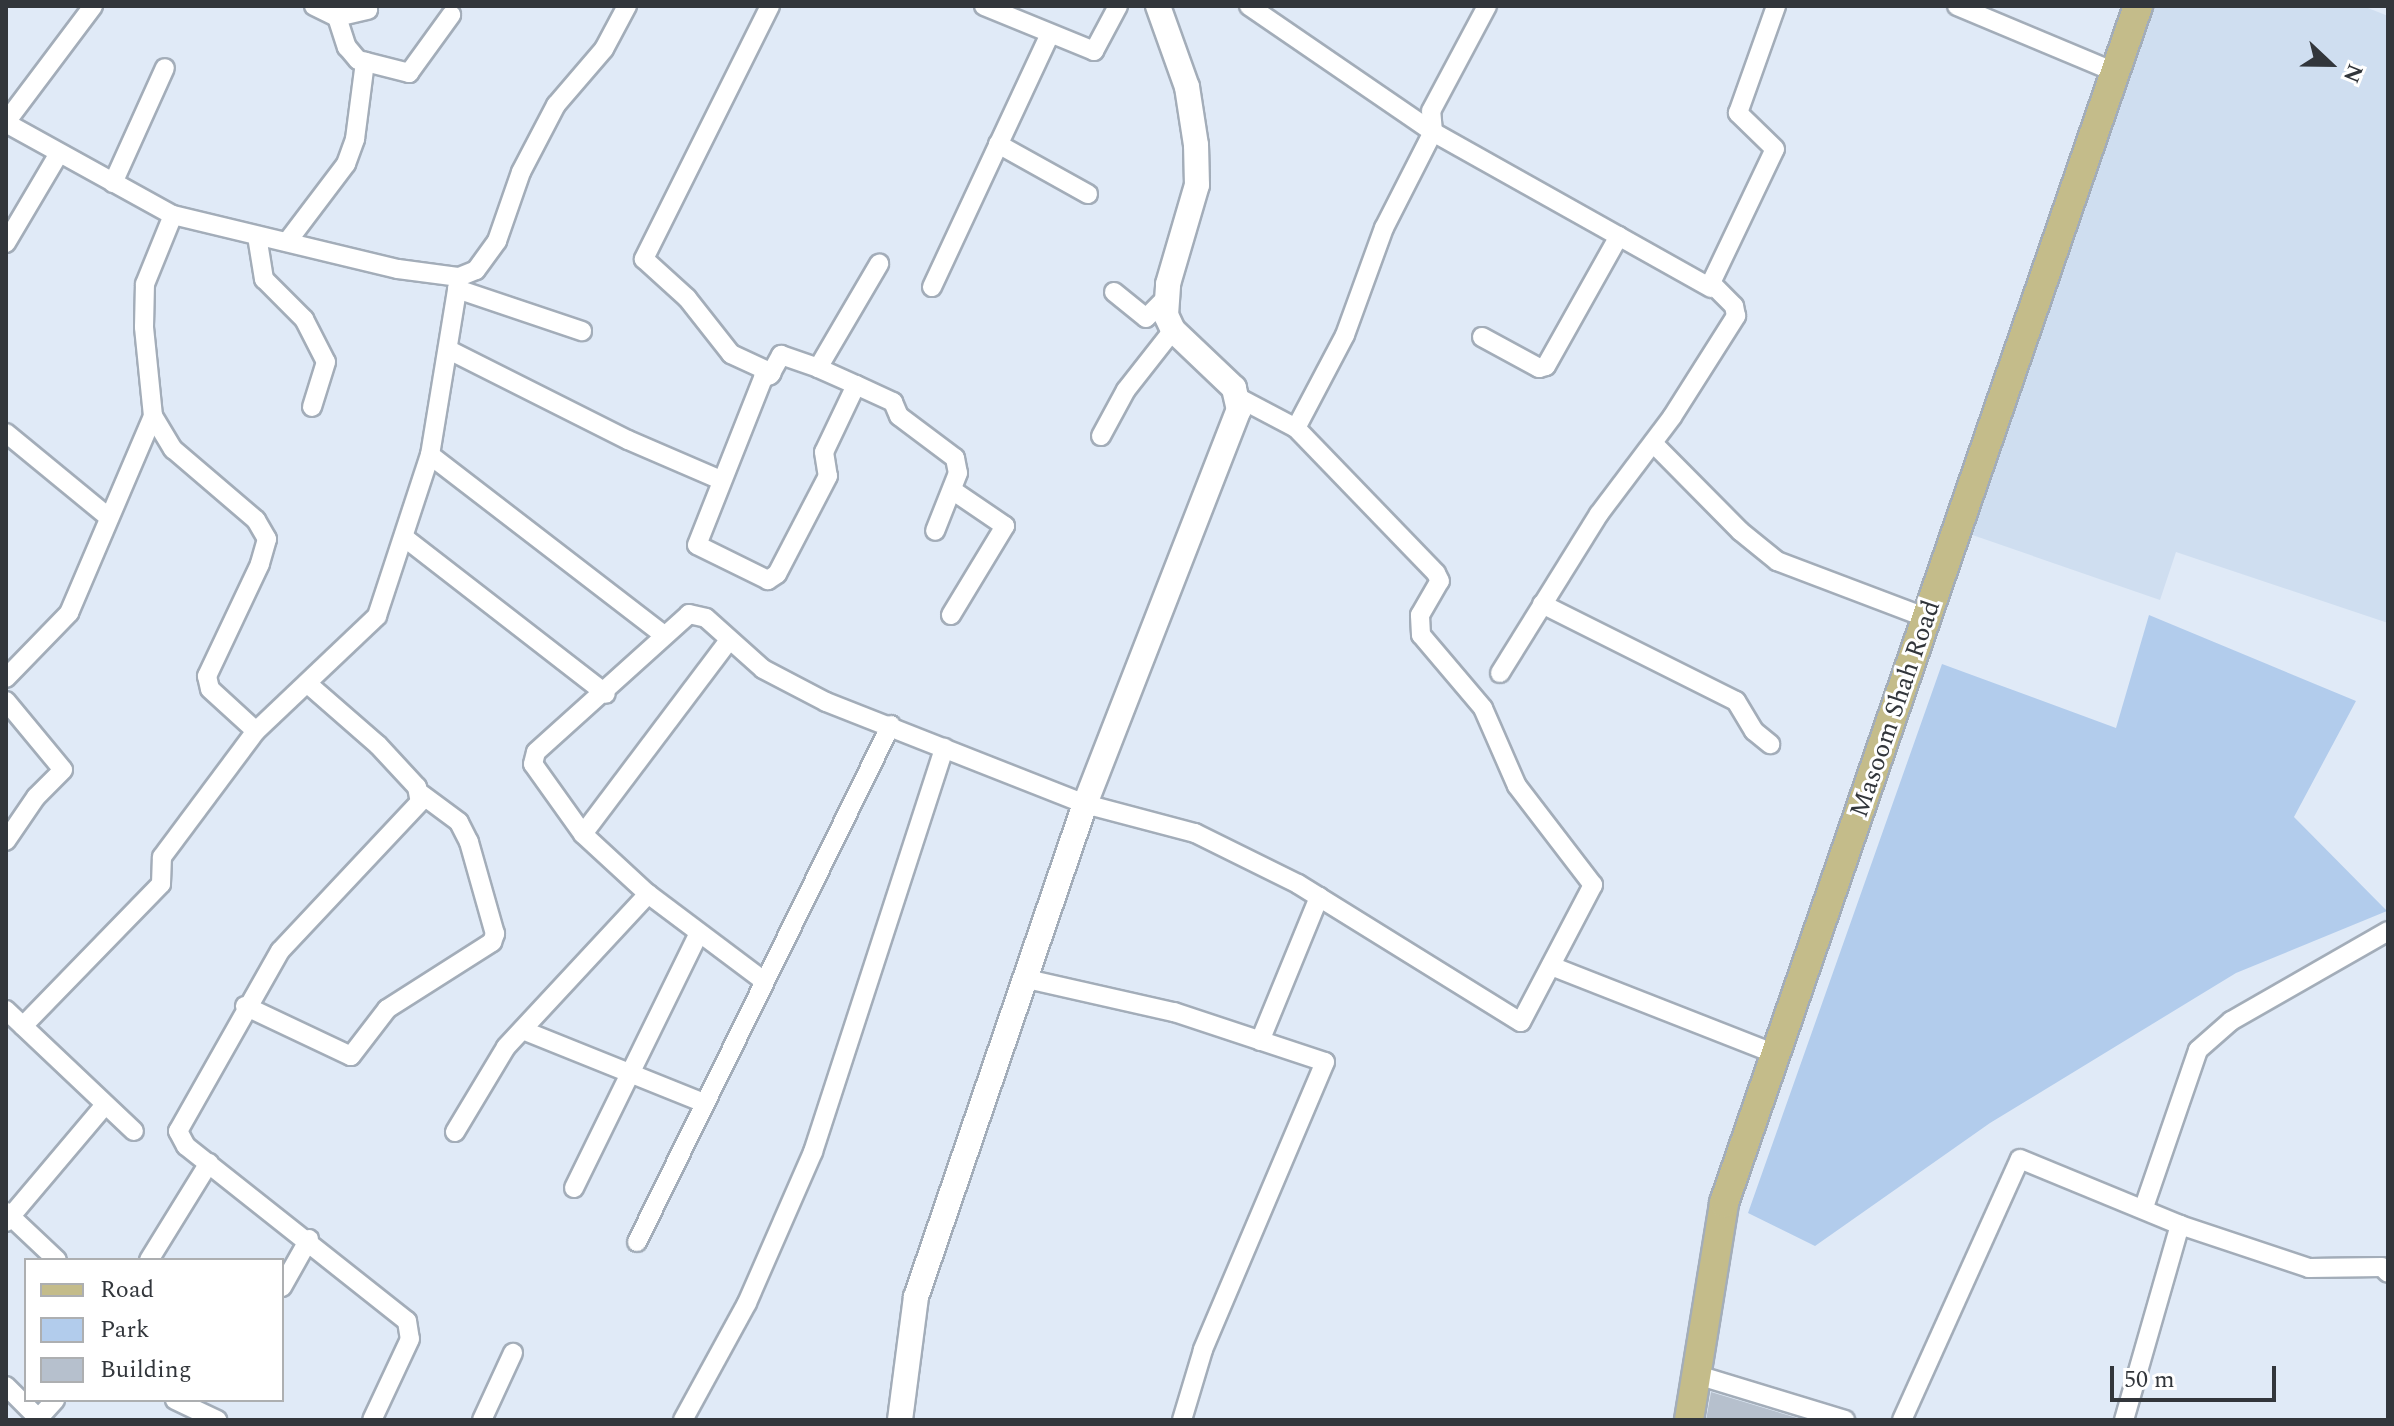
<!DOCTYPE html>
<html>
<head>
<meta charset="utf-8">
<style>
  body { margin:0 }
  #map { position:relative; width:2394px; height:1426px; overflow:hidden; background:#e0eaf7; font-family:Spectral,serif }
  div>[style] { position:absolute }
  .built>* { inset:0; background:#cfdef0 }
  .green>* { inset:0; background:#b2ccec }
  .building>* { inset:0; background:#b6c0cd }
  .roads { filter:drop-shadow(2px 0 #a3adb9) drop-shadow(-2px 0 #a3adb9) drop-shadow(0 2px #a3adb9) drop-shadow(0 -2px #a3adb9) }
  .street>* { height:18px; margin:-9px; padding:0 9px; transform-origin:9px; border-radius:9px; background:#fff }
  .secondary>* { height:24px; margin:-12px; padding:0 12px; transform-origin:12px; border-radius:12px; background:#fff }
  .primary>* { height:28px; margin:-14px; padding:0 14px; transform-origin:14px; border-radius:14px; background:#c4bc8a }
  span { translate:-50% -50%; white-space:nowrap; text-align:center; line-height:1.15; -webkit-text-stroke:6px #fff; paint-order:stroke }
  .street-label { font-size:26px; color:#32363b }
  .frame { position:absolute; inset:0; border:8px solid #32363b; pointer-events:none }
  .legend { position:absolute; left:24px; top:1258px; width:260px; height:144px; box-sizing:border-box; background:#fff; border:2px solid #adafb1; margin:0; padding:10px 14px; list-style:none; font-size:24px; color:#32363b }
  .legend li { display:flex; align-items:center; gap:16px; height:40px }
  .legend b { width:40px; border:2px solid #adafb1 }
  .north { position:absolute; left:2290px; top:24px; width:80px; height:80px; -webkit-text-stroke:6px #fff; paint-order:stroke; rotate:112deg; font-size:22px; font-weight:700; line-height:32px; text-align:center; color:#32363b }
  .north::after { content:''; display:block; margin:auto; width:28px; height:36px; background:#32363b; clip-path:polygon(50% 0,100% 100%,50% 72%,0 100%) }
  .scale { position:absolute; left:2110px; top:1366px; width:166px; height:36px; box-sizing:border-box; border:4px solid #32363b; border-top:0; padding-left:10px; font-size:24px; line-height:28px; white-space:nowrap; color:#32363b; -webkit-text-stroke:6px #fff; paint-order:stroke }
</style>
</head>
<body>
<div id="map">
  <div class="built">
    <div style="clip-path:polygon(2138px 6px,2363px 6px,2388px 16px,2388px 623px,2176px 552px,2160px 600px,1958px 530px)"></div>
  </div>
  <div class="green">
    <div style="clip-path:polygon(2149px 615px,2356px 701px,2294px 817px,2387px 911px,2236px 973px,1990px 1123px,1815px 1246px,1748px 1213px,1942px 664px,2116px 728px)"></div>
  </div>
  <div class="building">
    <div style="clip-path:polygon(1711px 1392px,1804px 1420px,1706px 1420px)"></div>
  </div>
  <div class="roads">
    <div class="street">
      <div style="left:314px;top:6px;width:25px;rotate:26deg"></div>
      <div style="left:337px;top:17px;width:32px;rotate:-13deg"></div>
      <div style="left:770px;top:6px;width:283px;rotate:116.5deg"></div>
      <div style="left:644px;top:259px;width:58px;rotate:42.2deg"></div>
      <div style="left:687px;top:298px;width:71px;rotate:51.8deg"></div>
      <div style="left:731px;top:354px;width:45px;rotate:24.9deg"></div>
      <div style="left:984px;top:6px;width:119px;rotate:22.2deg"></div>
      <div style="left:1094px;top:51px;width:51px;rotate:-61.9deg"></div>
      <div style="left:1249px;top:6px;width:223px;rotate:34.4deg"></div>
      <div style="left:1433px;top:132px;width:319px;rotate:29.3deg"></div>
      <div style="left:1957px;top:6px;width:173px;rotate:22.7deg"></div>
      <div style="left:337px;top:17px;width:32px;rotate:72deg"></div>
      <div style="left:347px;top:47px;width:17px;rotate:50deg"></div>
      <div style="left:358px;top:60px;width:53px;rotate:14.3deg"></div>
      <div style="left:409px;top:73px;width:72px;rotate:-54.1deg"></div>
      <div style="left:6px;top:122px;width:145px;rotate:-53.1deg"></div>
      <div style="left:6px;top:123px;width:191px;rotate:28.9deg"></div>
      <div style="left:173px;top:215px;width:231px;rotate:13.5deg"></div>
      <div style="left:398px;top:269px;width:62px;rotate:7.5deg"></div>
      <div style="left:459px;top:277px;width:18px;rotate:-22deg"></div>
      <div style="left:476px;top:270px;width:36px;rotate:-54deg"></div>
      <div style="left:497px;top:241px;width:73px;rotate:-70.8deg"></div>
      <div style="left:521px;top:172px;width:76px;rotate:-62.4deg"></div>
      <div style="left:556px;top:105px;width:74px;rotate:-49.4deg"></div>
      <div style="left:604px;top:49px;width:49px;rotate:-61.9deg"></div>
      <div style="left:998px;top:144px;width:103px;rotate:29.1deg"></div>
      <div style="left:113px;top:183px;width:126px;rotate:-65.7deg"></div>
      <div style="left:257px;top:236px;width:44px;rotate:80.8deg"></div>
      <div style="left:264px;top:279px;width:57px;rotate:45deg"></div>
      <div style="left:304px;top:319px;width:48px;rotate:62.9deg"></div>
      <div style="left:326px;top:362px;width:47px;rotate:107.3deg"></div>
      <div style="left:287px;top:242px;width:98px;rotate:-52.9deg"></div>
      <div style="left:346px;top:164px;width:27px;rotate:-70deg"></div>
      <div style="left:355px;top:139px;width:78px;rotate:-82.6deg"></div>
      <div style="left:6px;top:243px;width:102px;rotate:-59.4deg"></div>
      <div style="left:932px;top:287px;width:279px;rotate:-65deg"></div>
      <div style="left:457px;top:289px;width:132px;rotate:18.6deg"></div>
      <div style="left:1114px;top:292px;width:41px;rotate:39.1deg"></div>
      <div style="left:1146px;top:318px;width:27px;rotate:-45deg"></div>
      <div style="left:1482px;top:337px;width:65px;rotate:28.5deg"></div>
      <div style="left:1539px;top:368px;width:7px;rotate:-16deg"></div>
      <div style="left:1546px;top:366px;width:149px;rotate:-60.7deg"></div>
      <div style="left:451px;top:351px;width:198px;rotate:26.7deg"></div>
      <div style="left:628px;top:440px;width:101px;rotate:23.3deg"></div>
      <div style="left:818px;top:368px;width:121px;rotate:-59.6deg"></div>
      <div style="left:856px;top:385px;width:74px;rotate:115.5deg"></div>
      <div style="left:824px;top:452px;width:24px;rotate:81deg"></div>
      <div style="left:828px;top:476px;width:110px;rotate:117.5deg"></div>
      <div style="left:777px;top:574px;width:11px;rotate:146deg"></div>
      <div style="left:768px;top:580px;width:79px;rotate:-153.8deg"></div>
      <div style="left:697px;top:545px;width:180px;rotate:-68.4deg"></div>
      <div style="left:763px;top:378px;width:8px;rotate:-23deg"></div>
      <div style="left:770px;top:375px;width:23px;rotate:-61deg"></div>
      <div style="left:781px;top:355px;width:39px;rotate:19deg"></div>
      <div style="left:818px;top:368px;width:42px;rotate:24.1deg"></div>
      <div style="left:856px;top:385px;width:41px;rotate:24.7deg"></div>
      <div style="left:893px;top:402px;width:15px;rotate:67deg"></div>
      <div style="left:899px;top:416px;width:70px;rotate:36.9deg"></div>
      <div style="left:955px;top:458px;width:15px;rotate:79deg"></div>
      <div style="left:958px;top:473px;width:62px;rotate:111.6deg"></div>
      <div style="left:153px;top:416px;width:39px;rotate:59deg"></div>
      <div style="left:173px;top:449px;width:109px;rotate:40.5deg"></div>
      <div style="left:256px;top:520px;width:22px;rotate:60deg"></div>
      <div style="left:267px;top:539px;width:26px;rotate:106deg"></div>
      <div style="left:260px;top:564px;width:124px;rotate:115.3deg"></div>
      <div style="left:207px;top:676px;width:13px;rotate:77deg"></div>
      <div style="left:210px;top:689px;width:62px;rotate:42.4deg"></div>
      <div style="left:1296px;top:428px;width:105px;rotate:-62.2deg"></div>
      <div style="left:1345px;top:335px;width:114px;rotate:-70deg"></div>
      <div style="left:1384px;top:228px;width:108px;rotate:-63deg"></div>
      <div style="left:1433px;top:132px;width:21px;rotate:-95deg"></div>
      <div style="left:1431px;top:111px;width:119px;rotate:-61.9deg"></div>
      <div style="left:6px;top:433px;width:131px;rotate:39.4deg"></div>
      <div style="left:1101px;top:436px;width:52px;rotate:-61.5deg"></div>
      <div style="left:1126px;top:390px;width:76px;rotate:-51.9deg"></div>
      <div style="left:1653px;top:443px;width:124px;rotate:45.3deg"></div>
      <div style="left:1740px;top:531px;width:48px;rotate:39deg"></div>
      <div style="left:1777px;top:561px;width:160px;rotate:20.8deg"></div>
      <div style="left:430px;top:455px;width:295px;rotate:37.6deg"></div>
      <div style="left:405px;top:538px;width:254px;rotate:37.8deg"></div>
      <div style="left:1542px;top:604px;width:217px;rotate:26.6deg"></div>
      <div style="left:1736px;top:701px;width:35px;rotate:59deg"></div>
      <div style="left:1754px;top:731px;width:21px;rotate:39deg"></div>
      <div style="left:951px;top:615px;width:104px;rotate:-58.8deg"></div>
      <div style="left:1005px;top:526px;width:64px;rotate:-145.8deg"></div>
      <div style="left:1500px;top:673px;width:187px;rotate:-58.1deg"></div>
      <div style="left:1599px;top:514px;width:121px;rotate:-53deg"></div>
      <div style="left:1672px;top:417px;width:120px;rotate:-57.6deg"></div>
      <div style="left:1736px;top:316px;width:10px;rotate:-101deg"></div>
      <div style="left:1734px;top:306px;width:33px;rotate:-135deg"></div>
      <div style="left:1711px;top:283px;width:148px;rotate:-64.5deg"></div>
      <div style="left:1775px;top:149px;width:52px;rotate:-135.8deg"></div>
      <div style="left:1738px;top:113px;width:114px;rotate:-70.4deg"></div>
      <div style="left:6px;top:678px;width:91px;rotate:-45.9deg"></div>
      <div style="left:69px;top:613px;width:214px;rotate:-66.9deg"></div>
      <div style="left:153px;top:416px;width:89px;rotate:-95.8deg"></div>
      <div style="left:144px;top:327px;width:43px;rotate:-88.7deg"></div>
      <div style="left:145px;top:284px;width:74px;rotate:-67.9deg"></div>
      <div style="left:308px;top:684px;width:93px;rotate:41.1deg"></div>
      <div style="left:378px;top:745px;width:57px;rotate:47.1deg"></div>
      <div style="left:417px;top:787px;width:15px;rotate:79deg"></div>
      <div style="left:420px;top:802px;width:204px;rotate:133.2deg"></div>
      <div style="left:280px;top:951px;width:207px;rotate:119.5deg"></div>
      <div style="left:178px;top:1131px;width:17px;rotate:62deg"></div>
      <div style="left:186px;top:1146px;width:282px;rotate:38.4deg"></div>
      <div style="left:407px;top:1321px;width:18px;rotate:81deg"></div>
      <div style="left:410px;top:1339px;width:89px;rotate:115.1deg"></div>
      <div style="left:6px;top:701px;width:89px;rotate:50.4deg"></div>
      <div style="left:63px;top:770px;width:38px;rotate:135deg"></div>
      <div style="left:36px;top:797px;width:53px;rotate:124.3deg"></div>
      <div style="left:583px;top:834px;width:243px;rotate:-53deg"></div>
      <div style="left:1551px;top:966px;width:242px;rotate:21.4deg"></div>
      <div style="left:1027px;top:979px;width:151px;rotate:12.7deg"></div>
      <div style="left:1174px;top:1012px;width:159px;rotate:18.3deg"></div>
      <div style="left:1325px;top:1062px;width:313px;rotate:113deg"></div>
      <div style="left:1203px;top:1350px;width:73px;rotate:106.7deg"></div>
      <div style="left:764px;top:981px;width:145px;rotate:-143.1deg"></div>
      <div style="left:648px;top:894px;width:88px;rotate:-137.3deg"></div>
      <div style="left:583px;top:834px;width:86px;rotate:-125.5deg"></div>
      <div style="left:533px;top:764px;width:12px;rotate:-76deg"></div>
      <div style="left:536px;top:752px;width:206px;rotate:-42deg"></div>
      <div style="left:689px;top:614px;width:17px;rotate:13deg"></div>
      <div style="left:706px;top:618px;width:76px;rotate:41.8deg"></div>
      <div style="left:763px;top:669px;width:71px;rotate:27.6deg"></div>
      <div style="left:826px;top:702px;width:278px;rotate:21.5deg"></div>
      <div style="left:1085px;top:804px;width:114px;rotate:14.8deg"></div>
      <div style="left:1195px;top:833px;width:115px;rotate:26.3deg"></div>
      <div style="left:1298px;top:884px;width:262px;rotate:31.8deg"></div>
      <div style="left:1521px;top:1022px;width:155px;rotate:-62.3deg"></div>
      <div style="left:1593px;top:885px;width:125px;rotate:-127.5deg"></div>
      <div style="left:1517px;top:786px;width:85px;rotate:-113.6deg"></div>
      <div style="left:1483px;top:708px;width:96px;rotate:-130.3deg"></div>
      <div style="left:1421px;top:635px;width:20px;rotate:-93deg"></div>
      <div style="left:1420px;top:615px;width:39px;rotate:-60deg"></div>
      <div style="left:1440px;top:581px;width:9px;rotate:-117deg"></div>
      <div style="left:1436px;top:573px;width:202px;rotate:-134deg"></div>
      <div style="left:1296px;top:428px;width:64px;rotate:-152.2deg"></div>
      <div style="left:245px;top:1006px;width:117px;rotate:25.3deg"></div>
      <div style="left:351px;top:1056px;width:59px;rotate:-52.5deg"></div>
      <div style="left:387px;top:1009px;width:125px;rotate:-32.5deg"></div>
      <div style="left:492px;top:942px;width:9px;rotate:-69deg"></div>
      <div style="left:495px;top:934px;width:96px;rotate:-105.8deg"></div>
      <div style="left:469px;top:842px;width:22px;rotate:-117deg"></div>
      <div style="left:459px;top:822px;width:47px;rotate:-143.6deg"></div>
      <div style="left:6px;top:1010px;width:176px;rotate:43.4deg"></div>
      <div style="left:23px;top:1026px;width:198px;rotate:-45.8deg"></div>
      <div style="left:161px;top:884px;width:27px;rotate:-88deg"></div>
      <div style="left:162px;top:857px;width:157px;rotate:-53.3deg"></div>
      <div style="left:256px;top:731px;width:167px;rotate:-43.5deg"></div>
      <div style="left:377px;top:616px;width:169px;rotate:-71.8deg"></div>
      <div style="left:430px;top:455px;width:180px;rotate:-80.7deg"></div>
      <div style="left:525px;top:1031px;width:193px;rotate:21.9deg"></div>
      <div style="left:1260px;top:1041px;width:156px;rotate:-67.7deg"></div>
      <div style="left:455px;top:1132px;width:99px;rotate:-59deg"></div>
      <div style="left:506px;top:1047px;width:209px;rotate:-47.1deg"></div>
      <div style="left:574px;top:1188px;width:284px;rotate:-63.9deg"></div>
      <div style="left:2144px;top:1207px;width:166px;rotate:-71deg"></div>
      <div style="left:2198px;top:1050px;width:44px;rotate:-41.3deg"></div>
      <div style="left:2231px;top:1021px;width:181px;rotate:-29.8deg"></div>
      <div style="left:6px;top:1212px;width:70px;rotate:43.3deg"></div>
      <div style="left:6px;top:1222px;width:152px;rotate:-49.8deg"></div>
      <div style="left:637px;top:1242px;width:576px;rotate:-63.84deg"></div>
      <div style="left:149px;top:1260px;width:114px;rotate:-58.3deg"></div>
      <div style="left:282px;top:1287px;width:55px;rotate:-60.6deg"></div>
      <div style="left:1694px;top:1374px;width:158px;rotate:16.9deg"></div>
      <div style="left:6px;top:1386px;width:42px;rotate:45deg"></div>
      <div style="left:175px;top:1400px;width:47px;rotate:25.5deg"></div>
      <div style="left:37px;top:1420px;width:27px;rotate:-48deg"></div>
      <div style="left:482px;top:1420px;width:74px;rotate:-65.2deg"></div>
      <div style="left:683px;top:1420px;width:133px;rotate:-61.3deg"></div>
      <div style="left:747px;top:1303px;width:165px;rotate:-66.4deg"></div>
      <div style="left:813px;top:1152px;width:425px;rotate:-72deg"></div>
      <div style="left:1902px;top:1420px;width:286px;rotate:-65.7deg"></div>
      <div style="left:2020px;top:1159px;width:173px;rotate:22.4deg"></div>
      <div style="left:2180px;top:1225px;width:136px;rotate:18.4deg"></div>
      <div style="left:2309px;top:1268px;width:73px;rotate:-0.8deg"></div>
      <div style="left:2382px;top:1267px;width:8px;rotate:45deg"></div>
      <div style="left:2124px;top:1420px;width:203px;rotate:-74deg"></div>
    </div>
    <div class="secondary">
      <div style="left:900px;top:1420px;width:124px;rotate:-82.6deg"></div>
      <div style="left:916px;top:1297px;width:521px;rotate:-71.08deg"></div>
      <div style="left:1085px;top:804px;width:423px;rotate:-68.7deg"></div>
      <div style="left:1239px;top:410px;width:23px;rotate:-103deg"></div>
      <div style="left:1234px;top:388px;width:84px;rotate:-136.4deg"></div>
      <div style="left:1173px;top:330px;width:17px;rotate:-115deg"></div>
      <div style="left:1166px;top:315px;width:31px;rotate:-86deg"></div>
      <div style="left:1168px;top:284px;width:103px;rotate:-73.7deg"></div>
      <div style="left:1197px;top:185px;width:40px;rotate:-91.4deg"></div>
      <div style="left:1196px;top:145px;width:59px;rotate:-98.8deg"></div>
      <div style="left:1187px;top:87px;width:86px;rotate:-109.7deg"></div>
    </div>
    <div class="primary">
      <div style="left:1689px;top:1420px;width:220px;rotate:-80.8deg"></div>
      <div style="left:1724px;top:1203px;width:1267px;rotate:-70.92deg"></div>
    </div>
  </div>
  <div class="street-label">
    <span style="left:1896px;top:709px;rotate:-71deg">Masoom Shah Road</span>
  </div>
  <div class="frame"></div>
  <ul class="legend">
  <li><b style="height:10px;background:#c4bc8a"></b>Road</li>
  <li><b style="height:22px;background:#b2ccec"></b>Park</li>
  <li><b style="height:22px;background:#b6c0cd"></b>Building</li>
  </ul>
  <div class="north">N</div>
  <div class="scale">50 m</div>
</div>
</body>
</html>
